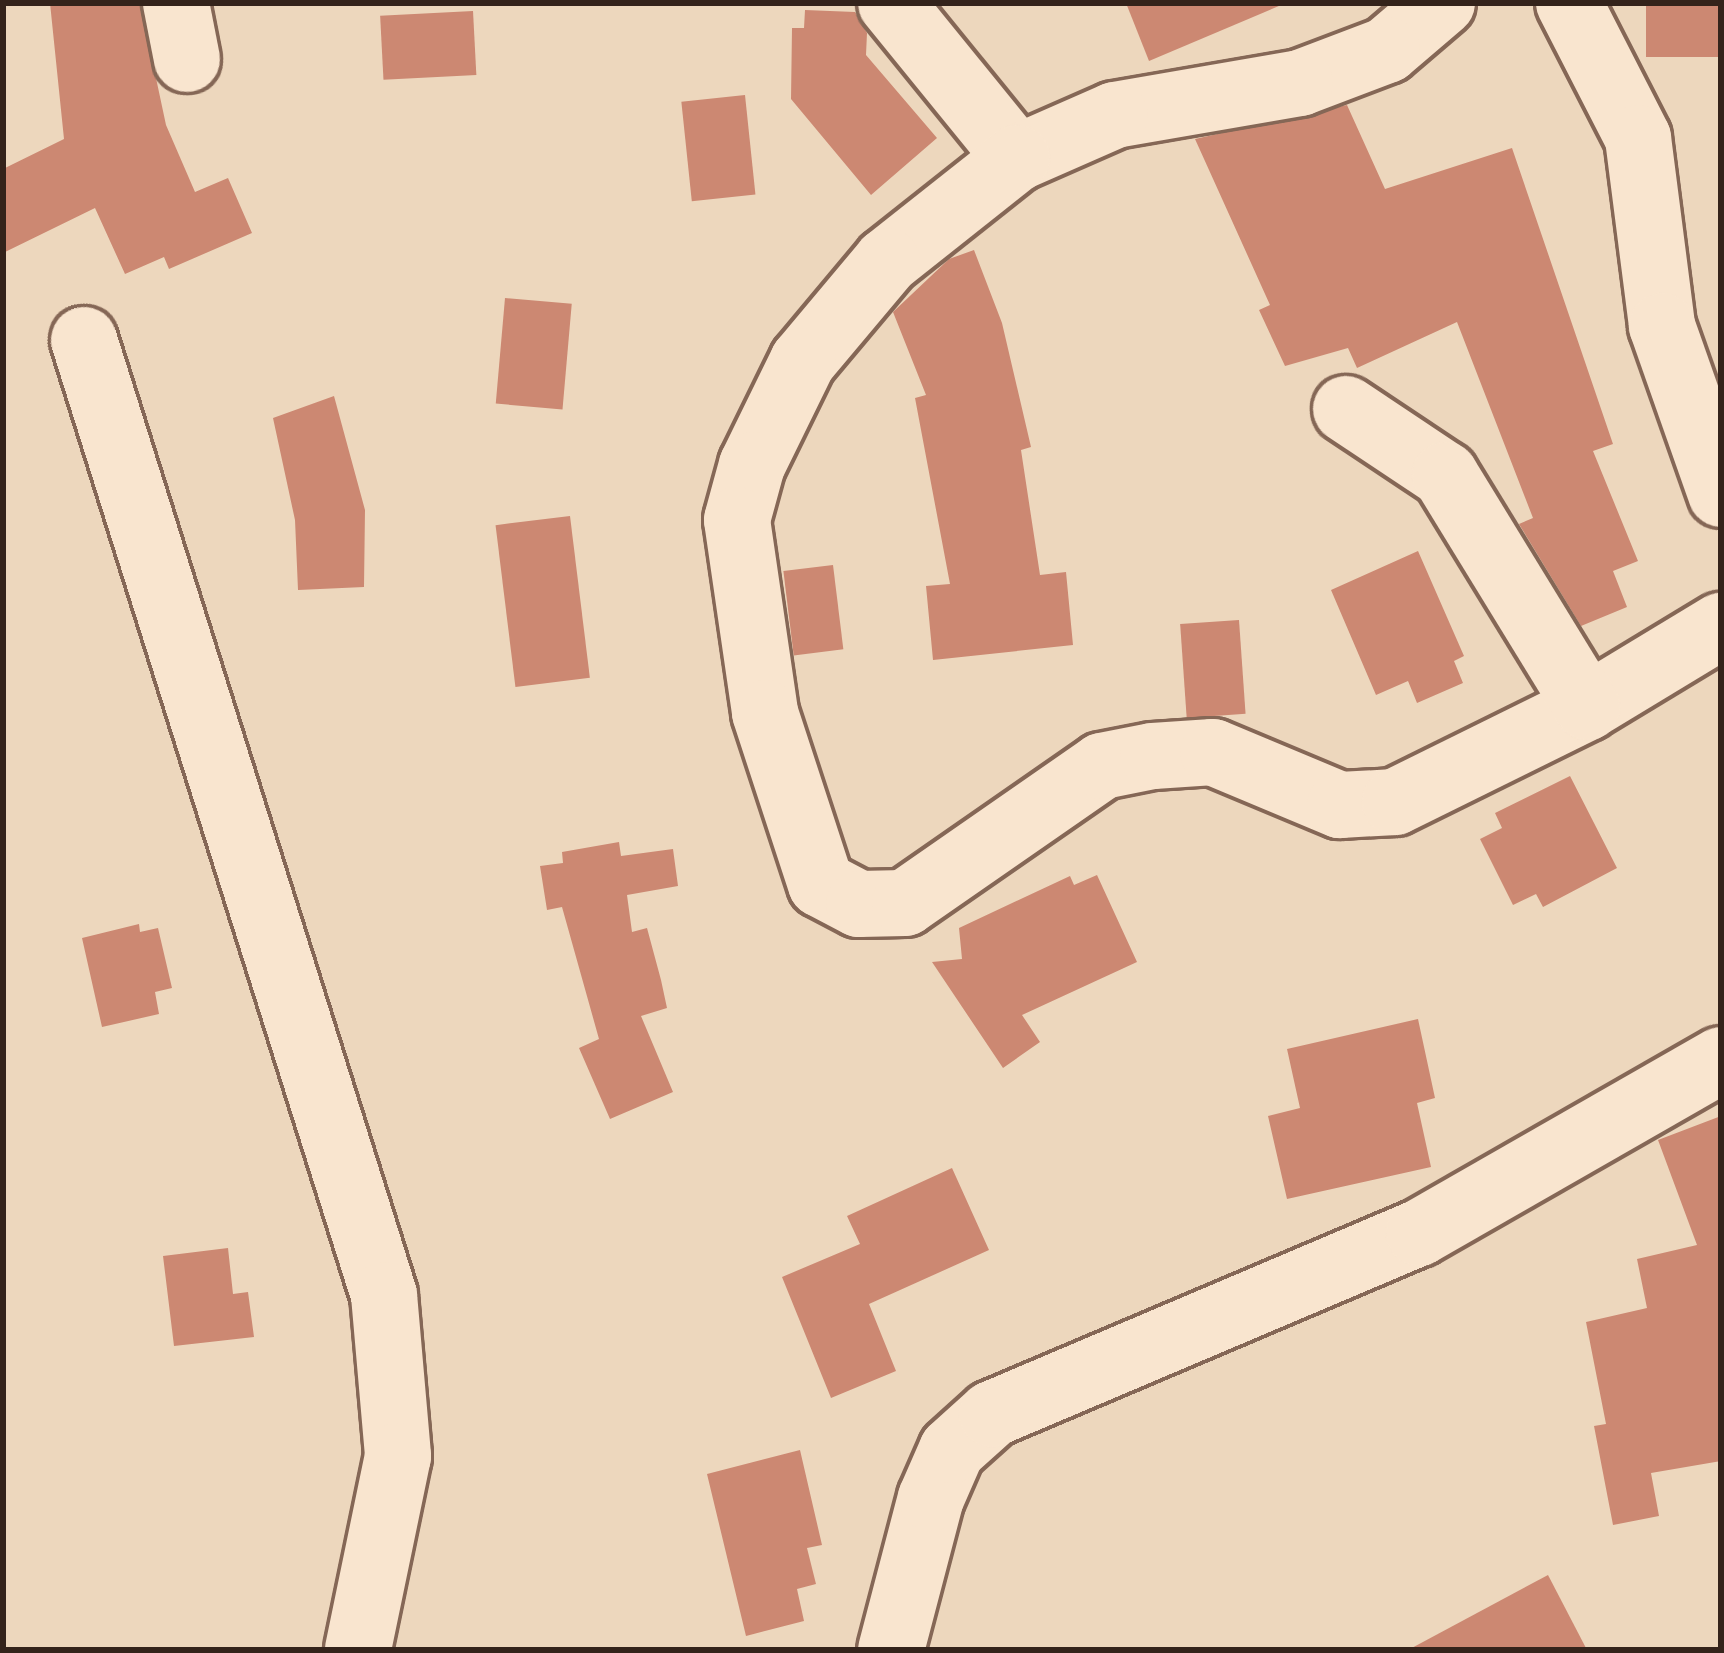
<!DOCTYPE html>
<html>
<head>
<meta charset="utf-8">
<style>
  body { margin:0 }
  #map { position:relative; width:1724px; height:1653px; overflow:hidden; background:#edd7bd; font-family:"Playfair Display",serif }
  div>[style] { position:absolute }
  .building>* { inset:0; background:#cc8872; transform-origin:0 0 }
  .roads { filter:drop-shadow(3px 0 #856756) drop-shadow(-3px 0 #856756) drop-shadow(0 3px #856756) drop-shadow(0 -3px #856756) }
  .minor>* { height:66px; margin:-33px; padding:0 33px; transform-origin:33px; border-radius:33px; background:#f9e5cf }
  span { translate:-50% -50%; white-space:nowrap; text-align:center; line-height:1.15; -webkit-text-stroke:12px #f5e2cc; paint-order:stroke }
  .frame { position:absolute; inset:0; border:6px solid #34231b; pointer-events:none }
</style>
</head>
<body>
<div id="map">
  <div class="building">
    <div style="clip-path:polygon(50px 3px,140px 3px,166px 125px,195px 192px,228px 178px,252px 233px,169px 269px,164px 257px,125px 274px,95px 208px,3px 253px,3px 169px,64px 139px)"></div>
    <div style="clip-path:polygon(1126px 3px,1286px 3px,1149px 61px)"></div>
    <div style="left:1646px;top:3px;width:75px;height:54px"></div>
    <div style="clip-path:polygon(805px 10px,855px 12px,867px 33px,866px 55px,937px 138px,871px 195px,791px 99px,792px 28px,804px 28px)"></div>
    <div style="left:473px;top:11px;width:64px;height:93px;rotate:87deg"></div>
    <div style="left:745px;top:95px;width:100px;height:64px;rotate:84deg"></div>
    <div style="clip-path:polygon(1347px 105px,1385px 189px,1512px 148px,1613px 444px,1593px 451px,1638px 561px,1613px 571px,1627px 607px,1581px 626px,1519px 524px,1533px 518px,1457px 322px,1357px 368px,1348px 348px,1285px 366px,1259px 310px,1270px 305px,1195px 139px)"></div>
    <div style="clip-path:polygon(974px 250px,1002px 323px,1031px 447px,1021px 450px,1040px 575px,1066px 572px,1073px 645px,933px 660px,926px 586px,950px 584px,915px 398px,926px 395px,893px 312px,949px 259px)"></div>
    <div style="left:505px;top:298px;width:67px;height:106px;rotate:5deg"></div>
    <div style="clip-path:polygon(334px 396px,365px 510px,364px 587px,298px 590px,295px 520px,273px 418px)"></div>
    <div style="left:570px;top:516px;width:163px;height:75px;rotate:83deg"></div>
    <div style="clip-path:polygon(1418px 551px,1464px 656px,1454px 661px,1463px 683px,1417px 703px,1408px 681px,1376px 695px,1331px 590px)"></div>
    <div style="left:833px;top:565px;width:85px;height:50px;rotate:83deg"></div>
    <div style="left:1239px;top:620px;width:94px;height:59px;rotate:86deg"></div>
    <div style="clip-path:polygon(1570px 776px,1617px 868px,1543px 907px,1536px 894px,1513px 905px,1480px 839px,1502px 828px,1495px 813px)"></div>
    <div style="clip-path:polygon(619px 842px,621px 856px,673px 849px,678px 886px,627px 895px,632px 932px,647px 928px,661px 980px,667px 1008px,641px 1016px,673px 1092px,610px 1119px,579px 1048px,599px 1039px,562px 907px,547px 910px,540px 866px,563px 863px,562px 852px)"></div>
    <div style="clip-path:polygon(1097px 875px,1137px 962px,1022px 1015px,1040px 1042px,1003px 1068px,932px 962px,962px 959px,959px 928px,1070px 876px,1074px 885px)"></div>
    <div style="clip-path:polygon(139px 924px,140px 932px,158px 928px,172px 988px,155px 992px,159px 1014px,102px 1027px,82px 938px)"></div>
    <div style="clip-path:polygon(1418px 1019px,1435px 1098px,1417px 1103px,1431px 1167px,1287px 1199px,1268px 1116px,1300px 1108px,1287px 1049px)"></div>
    <div style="clip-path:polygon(1721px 1116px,1721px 1461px,1651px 1473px,1659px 1516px,1613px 1525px,1594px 1426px,1606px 1424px,1586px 1322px,1647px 1308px,1637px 1259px,1697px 1245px,1658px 1140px)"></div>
    <div style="clip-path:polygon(952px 1168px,989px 1250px,869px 1304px,896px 1371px,831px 1398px,782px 1277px,860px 1244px,847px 1216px)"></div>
    <div style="clip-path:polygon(228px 1248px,233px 1294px,248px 1292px,254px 1337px,174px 1346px,163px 1256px)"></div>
    <div style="clip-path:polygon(800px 1450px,822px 1545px,807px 1548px,816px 1584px,797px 1589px,804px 1621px,746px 1636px,707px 1474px)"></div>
    <div style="clip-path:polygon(1548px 1575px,1587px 1650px,1408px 1650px)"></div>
  </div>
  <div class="roads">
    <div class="minor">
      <div style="left:176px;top:3px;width:57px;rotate:78.9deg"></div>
      <div style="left:891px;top:3px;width:200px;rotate:50.9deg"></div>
      <div style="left:1442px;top:3px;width:72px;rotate:139.5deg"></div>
      <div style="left:1387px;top:50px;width:93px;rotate:159.2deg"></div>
      <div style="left:1300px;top:83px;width:188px;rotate:170.2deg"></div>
      <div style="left:1115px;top:115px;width:107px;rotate:156.3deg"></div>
      <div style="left:1017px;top:158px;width:166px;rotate:141.6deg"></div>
      <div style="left:887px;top:261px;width:131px;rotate:130deg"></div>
      <div style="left:803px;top:361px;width:116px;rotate:116.1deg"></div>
      <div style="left:752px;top:465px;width:57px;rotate:105.3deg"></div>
      <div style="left:737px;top:520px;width:195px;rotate:81.7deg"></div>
      <div style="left:765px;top:713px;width:180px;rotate:71.9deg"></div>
      <div style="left:821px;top:884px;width:43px;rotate:27.8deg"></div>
      <div style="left:859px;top:904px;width:46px;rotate:-1.2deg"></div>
      <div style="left:905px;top:903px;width:240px;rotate:-34.8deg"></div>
      <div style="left:1102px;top:766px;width:52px;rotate:-11.1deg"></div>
      <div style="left:1153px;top:756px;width:60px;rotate:-3.8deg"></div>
      <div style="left:1213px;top:752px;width:138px;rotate:22.7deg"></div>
      <div style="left:1340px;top:805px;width:55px;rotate:-3.1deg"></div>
      <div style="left:1395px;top:802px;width:214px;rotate:-26.3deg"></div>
      <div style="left:1587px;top:707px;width:157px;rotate:-31.2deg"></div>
      <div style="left:1569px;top:3px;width:152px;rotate:62.9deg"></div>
      <div style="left:1638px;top:138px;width:190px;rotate:82.7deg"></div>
      <div style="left:1662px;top:326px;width:178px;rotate:70.6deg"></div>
      <div style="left:84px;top:340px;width:1001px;rotate:72.56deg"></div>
      <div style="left:384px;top:1295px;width:162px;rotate:85deg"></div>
      <div style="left:398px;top:1456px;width:198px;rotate:101.7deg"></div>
      <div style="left:1346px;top:409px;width:119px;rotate:33.7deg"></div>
      <div style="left:1445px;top:475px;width:272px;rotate:58.5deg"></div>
      <div style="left:891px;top:1650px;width:157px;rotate:-75.3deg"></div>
      <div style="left:931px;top:1498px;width:52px;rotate:-66.4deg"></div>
      <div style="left:952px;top:1450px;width:54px;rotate:-42deg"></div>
      <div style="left:992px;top:1414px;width:464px;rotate:-23deg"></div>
      <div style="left:1419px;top:1233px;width:348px;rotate:-29.8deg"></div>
    </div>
  </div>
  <div class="frame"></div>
</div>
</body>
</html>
